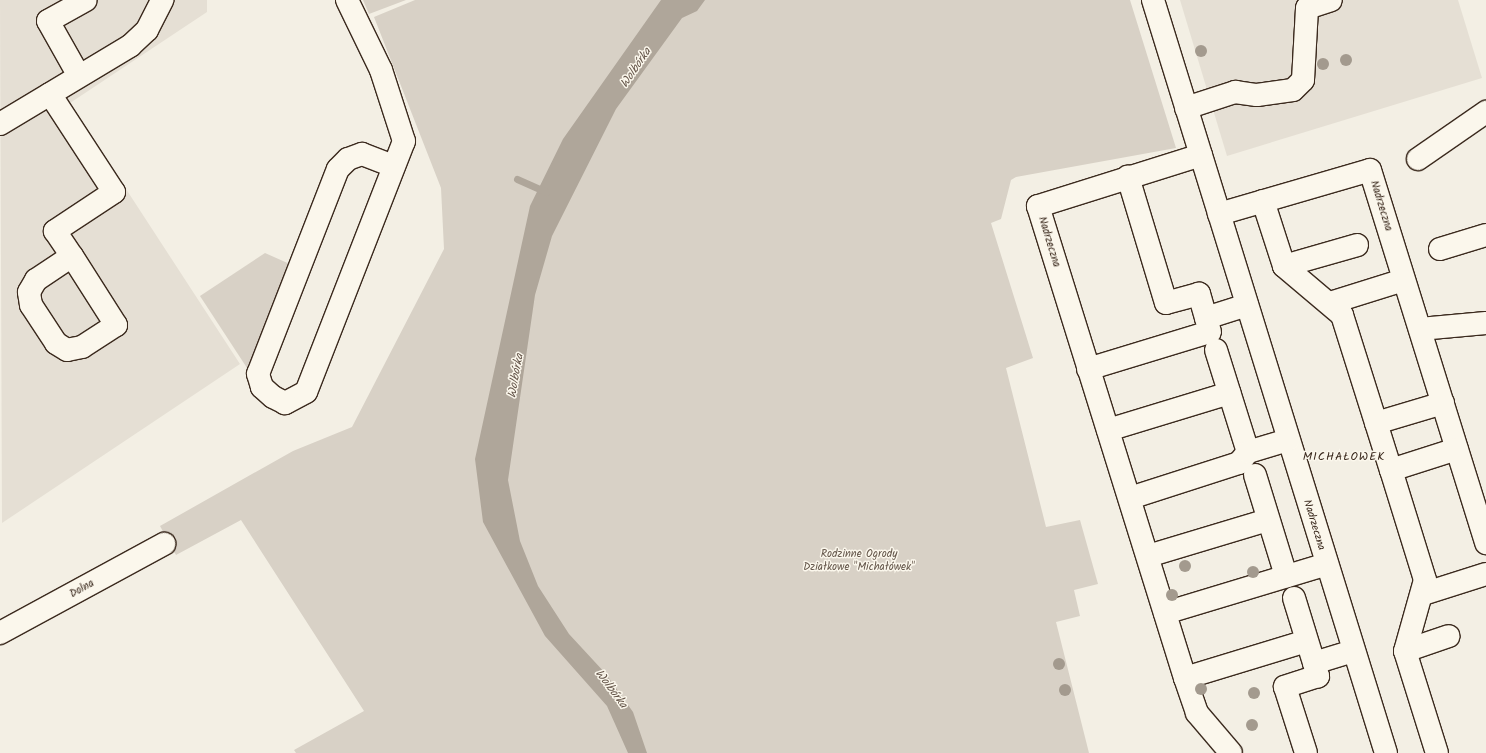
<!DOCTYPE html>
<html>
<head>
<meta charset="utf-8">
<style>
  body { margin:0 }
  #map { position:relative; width:1486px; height:753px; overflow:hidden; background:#f3efe4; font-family:Kalam,sans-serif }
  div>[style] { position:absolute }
  .built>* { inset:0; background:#e5dfd4 }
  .green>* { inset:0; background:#d8d1c6 }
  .water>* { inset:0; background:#afa69a }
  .stream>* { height:7px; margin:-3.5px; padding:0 3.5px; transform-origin:3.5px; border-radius:3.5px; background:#afa69a }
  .roads { filter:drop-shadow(1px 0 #3b2a1e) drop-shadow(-1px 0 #3b2a1e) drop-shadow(0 1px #3b2a1e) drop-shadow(0 -1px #3b2a1e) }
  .minor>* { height:22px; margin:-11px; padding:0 11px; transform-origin:11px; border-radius:11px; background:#fbf7ec }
  .trees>* { width:12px; height:12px; margin:-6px; border-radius:50%; background:#a39a8e }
  span { translate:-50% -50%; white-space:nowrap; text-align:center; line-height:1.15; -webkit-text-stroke:3px #fbf7ec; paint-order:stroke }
  .street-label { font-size:11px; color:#3b2a1e }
  .park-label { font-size:11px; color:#625448 }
  .water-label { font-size:12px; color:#645549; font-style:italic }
  .neighbourhood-label { font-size:12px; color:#3b2a1e; letter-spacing:1px }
</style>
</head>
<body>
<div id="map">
  <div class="built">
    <div style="clip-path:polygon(0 0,207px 0,207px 12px,70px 103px,240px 364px,2px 523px)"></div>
    <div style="clip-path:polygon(1180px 0,1458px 0,1482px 78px,1227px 156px)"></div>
  </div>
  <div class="green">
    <div style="clip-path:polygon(363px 0,406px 0,369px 14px)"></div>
    <div style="clip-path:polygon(415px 0,1130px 0,1176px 148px,1016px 177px,1011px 180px,1001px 219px,991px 223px,1033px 358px,1006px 368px,1046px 527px,1080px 520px,1098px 584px,1074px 590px,1080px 616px,1056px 622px,1089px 753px,296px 753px,294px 750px,364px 711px,241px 520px,176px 555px,160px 526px,293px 451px,352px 427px,444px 249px,441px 188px,374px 17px)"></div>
    <div style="clip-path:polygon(265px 253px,292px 265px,249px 371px,200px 296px)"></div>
  </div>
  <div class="water">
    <div style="clip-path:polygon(661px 0,705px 0,697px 11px,682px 18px,616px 109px,552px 236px,535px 295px,508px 480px,520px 541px,538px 586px,569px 634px,606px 674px,633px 712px,647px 753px,628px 753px,607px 706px,545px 636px,483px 522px,475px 459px,530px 206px,563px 139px)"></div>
  </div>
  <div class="stream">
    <div style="left:517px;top:179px;width:32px;rotate:24deg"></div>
  </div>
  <div class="roads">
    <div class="minor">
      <div style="left:347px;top:0;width:78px;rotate:64.1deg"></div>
      <div style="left:381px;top:70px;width:75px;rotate:72.1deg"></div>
      <div style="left:404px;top:141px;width:269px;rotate:111.3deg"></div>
      <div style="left:306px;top:392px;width:24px;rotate:152deg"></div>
      <div style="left:285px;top:403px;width:13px;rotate:-153deg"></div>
      <div style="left:273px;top:397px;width:15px;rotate:-138deg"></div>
      <div style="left:262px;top:387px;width:14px;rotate:-107deg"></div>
      <div style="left:258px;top:374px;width:220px;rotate:-68.7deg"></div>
      <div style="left:338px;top:169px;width:14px;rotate:-45deg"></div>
      <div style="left:348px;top:159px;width:15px;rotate:-20deg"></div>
      <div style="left:362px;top:154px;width:34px;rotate:21deg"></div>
      <div style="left:1153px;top:0;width:788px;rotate:72.81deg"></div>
      <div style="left:79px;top:76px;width:63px;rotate:-119.4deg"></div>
      <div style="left:48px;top:21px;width:43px;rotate:-28.9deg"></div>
      <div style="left:50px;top:94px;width:117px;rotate:56.9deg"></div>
      <div style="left:114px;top:192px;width:71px;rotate:146.5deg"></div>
      <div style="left:55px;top:231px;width:30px;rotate:56deg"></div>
      <div style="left:72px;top:256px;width:82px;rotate:57.5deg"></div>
      <div style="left:116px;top:325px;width:40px;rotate:147.1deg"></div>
      <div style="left:82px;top:347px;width:15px;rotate:169deg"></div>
      <div style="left:67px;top:350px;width:13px;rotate:-148deg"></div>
      <div style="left:56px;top:343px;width:45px;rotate:-123.3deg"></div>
      <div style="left:31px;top:305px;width:13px;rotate:-99deg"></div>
      <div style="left:29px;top:292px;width:14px;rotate:-60deg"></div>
      <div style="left:36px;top:280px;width:43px;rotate:-33.7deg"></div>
      <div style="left:1186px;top:108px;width:52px;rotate:-18.1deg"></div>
      <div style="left:1235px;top:92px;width:22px;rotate:8deg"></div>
      <div style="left:1257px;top:95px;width:36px;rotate:-8deg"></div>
      <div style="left:1293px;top:90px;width:14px;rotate:-45deg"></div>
      <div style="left:1303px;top:80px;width:72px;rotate:-86.8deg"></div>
      <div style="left:1307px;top:8px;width:25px;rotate:-18deg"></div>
      <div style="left:0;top:124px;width:152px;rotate:-31deg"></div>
      <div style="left:130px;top:46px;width:23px;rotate:-43deg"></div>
      <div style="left:147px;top:30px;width:34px;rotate:-63deg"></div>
      <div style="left:1201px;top:155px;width:171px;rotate:162.6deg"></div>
      <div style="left:1038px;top:206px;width:494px;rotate:72.7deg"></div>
      <div style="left:1185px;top:678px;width:37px;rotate:71deg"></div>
      <div style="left:1197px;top:713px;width:52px;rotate:49.6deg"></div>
      <div style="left:1418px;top:159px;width:83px;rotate:-34.7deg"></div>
      <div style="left:1263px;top:201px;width:68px;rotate:72.1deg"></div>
      <div style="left:1284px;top:266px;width:76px;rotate:40.2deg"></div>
      <div style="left:1342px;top:315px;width:163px;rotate:72.5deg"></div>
      <div style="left:1391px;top:470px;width:115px;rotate:72.8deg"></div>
      <div style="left:1425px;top:580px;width:74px;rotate:105.7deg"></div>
      <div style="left:1405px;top:651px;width:107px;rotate:72.6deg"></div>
      <div style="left:1219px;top:214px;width:157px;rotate:-16.2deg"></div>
      <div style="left:1370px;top:170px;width:391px;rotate:72.7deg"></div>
      <div style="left:1440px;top:249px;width:48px;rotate:-16.9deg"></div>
      <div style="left:1284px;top:266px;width:76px;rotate:-16deg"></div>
      <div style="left:1330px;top:303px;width:77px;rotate:-17.3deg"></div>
      <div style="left:1206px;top:318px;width:43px;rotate:-17.6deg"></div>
      <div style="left:1420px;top:329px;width:66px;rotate:-5.2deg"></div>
      <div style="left:1216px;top:350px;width:107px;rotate:72.6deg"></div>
      <div style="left:1088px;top:369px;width:127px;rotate:-16.9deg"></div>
      <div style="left:1210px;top:332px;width:40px;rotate:-106deg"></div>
      <div style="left:1199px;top:294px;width:34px;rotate:165deg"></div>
      <div style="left:1166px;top:303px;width:132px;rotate:-106.8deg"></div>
      <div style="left:1376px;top:423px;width:70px;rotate:-16.6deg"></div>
      <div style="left:1108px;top:430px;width:127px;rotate:-16.9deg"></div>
      <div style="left:1391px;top:470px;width:69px;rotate:-17.7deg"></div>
      <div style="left:1255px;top:475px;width:106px;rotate:72.9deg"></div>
      <div style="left:1130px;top:498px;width:114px;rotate:-17.8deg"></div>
      <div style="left:1239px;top:463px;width:14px;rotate:-51deg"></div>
      <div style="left:1248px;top:452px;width:42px;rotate:-16.7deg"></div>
      <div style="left:1148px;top:556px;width:125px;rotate:-16.7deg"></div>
      <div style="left:1423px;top:594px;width:66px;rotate:-17.6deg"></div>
      <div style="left:1294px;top:598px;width:82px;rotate:72.9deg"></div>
      <div style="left:1318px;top:676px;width:35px;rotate:162deg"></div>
      <div style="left:1285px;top:687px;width:69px;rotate:72.3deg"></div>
      <div style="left:1165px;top:613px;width:169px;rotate:-16.8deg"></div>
      <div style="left:0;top:633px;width:187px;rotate:-28.5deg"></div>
      <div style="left:1405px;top:651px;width:46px;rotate:-18.8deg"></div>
      <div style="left:1314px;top:663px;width:41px;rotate:-17.1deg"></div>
      <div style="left:1185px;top:678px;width:127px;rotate:-16.9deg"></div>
    </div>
  </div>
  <div class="trees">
    <div style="left:1201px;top:51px"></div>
    <div style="left:1346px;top:60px"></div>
    <div style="left:1323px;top:64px"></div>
    <div style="left:1185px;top:566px"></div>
    <div style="left:1253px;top:572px"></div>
    <div style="left:1172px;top:595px"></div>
    <div style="left:1059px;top:664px"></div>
    <div style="left:1201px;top:689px"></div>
    <div style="left:1065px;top:690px"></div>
    <div style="left:1254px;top:693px"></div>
    <div style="left:1252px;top:725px"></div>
  </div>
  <div class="street-label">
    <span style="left:1381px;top:206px;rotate:73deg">Nadrzeczna</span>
    <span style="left:1049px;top:242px;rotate:73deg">Nadrzeczna</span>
    <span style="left:1314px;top:525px;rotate:73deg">Nadrzeczna</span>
    <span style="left:82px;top:589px;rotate:-29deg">Dolna</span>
  </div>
  <div class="park-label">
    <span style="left:859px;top:561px">Rodzinne Ogrody<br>Działkowe "Michałówek"</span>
  </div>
  <div class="water-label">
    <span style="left:636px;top:68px;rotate:-56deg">Wolbórka</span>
    <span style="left:516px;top:376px;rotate:-80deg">Wolbórka</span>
    <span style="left:611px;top:689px;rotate:53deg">Wolbórka</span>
  </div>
  <div class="neighbourhood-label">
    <span style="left:1344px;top:457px">MICHAŁOWEK</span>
  </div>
</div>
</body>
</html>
